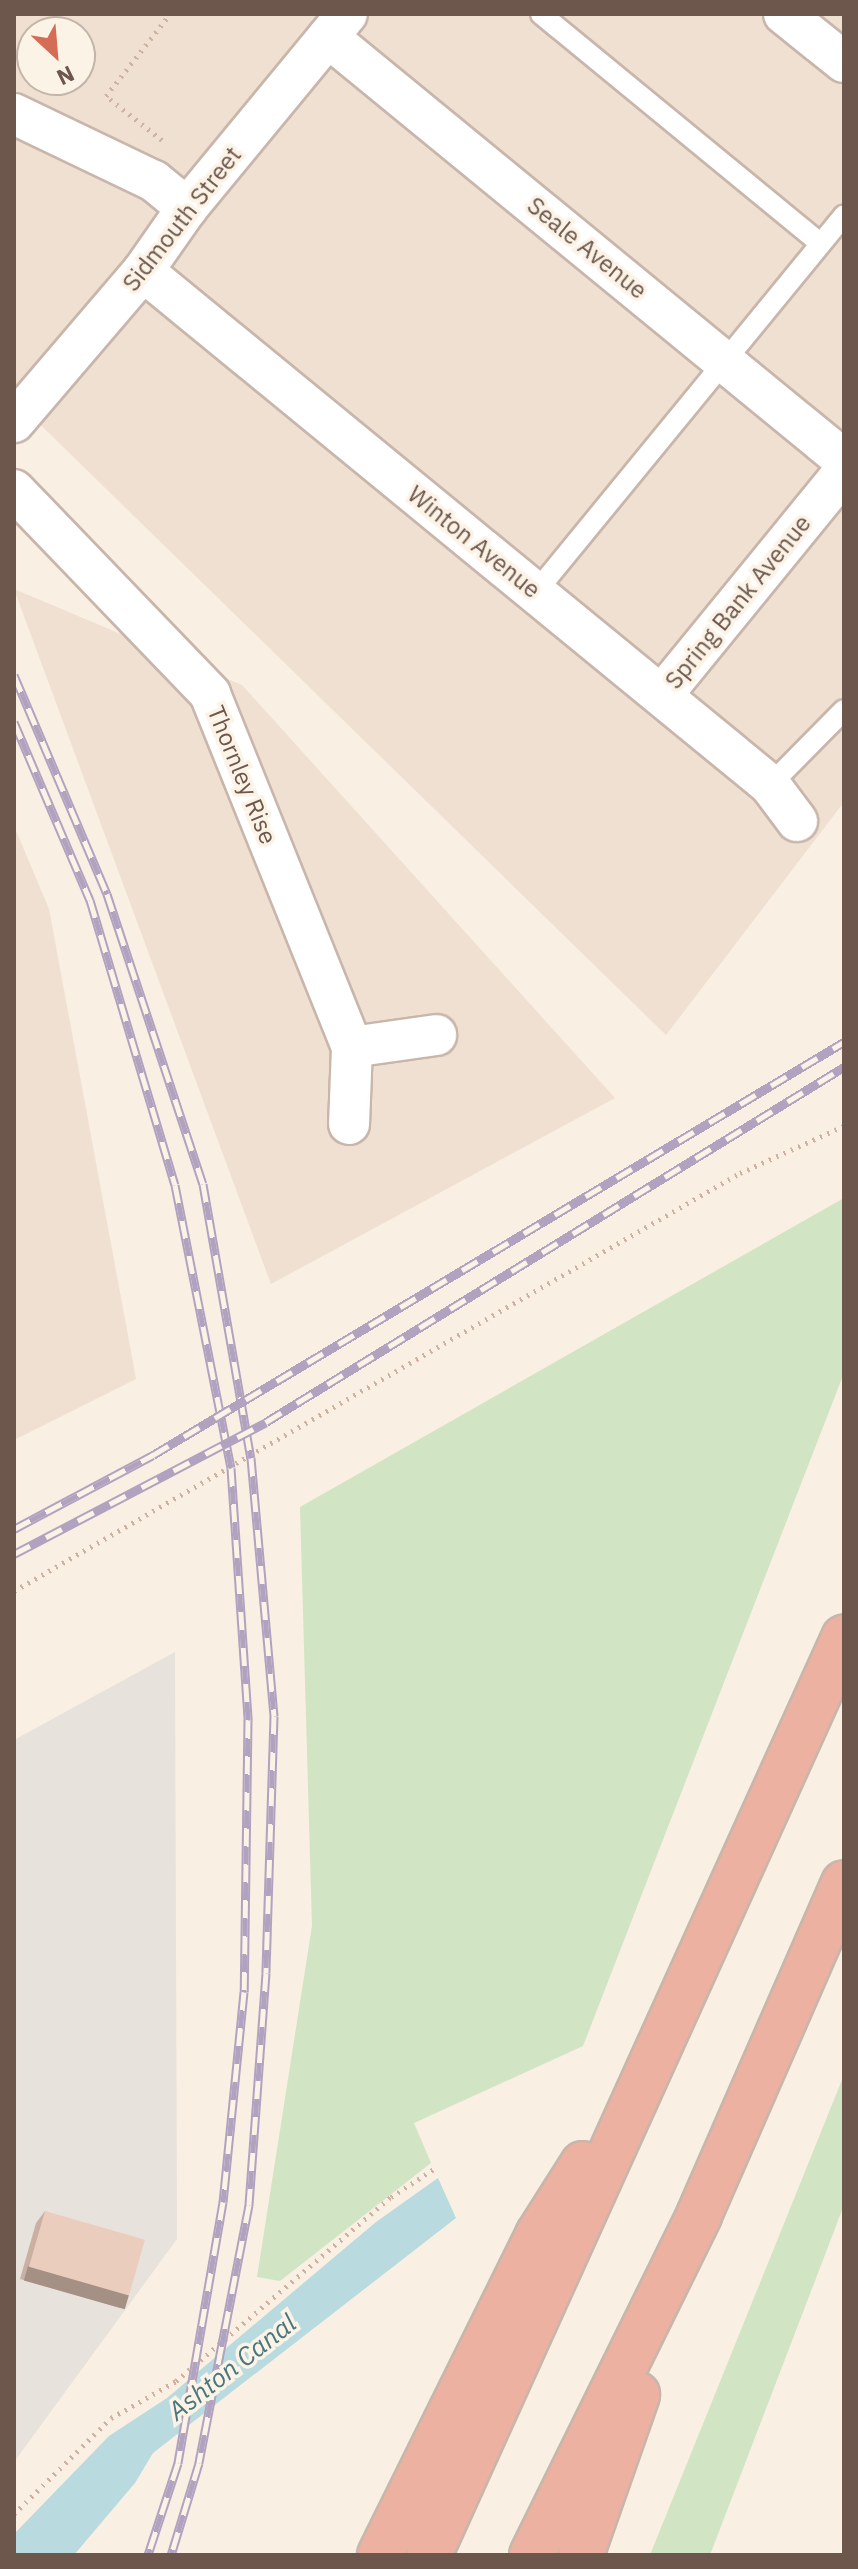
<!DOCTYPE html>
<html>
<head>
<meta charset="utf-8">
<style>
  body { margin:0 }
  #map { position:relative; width:858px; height:2569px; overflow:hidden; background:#f9efe2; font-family:"IBM Plex Sans",sans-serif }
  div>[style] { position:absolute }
  .residential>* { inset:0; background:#efe0d1 }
  .industrial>* { inset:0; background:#e8e2dc }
  .green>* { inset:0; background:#d1e4c3 }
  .water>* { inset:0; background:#b9dbdf }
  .path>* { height:5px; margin-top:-2.5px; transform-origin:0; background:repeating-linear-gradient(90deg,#cfb1a1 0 2px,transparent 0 8px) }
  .roads { filter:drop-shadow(2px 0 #c8b6ab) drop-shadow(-2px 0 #c8b6ab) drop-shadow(0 2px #c8b6ab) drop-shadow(0 -2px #c8b6ab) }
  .service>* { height:20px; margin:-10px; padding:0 10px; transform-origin:10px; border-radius:10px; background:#fff }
  .minor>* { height:40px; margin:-20px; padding:0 20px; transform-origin:20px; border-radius:20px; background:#fff }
  .motorway>* { height:44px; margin:-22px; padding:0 22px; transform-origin:22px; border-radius:22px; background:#ecb1a0 }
  .rail>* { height:9px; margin-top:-4.5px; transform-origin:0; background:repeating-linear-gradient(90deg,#fcf3e7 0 18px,#b1a3c0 0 36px); box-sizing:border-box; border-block:2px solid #b1a3c0 }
  .wall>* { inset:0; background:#cab0a3 }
  .shaded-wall>* { inset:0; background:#a49084; transform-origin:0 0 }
  .building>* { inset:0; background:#ebcdbd; transform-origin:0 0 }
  span { translate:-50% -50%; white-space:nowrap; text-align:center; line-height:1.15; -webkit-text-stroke:7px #fcf3e7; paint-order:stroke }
  .street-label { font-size:24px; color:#6d564c }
  .water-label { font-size:26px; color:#48777e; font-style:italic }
  .frame { position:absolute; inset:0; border:16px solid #6d564c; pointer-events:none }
  .north { position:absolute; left:16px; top:16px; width:80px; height:80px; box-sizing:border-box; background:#fcf3e7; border:2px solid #c3b4a9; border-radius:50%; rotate:154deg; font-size:22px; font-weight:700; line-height:32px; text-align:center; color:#6d564c }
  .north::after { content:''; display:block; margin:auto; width:28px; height:36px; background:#d56c55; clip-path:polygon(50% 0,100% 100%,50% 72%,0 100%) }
</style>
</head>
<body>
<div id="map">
  <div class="residential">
    <div style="clip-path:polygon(evenodd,14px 14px,844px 14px,844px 802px,666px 1035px,14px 399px,14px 14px,32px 32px,80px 32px,80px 80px,32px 80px,32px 32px)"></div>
    <div style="clip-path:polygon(14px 589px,242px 685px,615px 1098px,271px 1284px)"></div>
    <div style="clip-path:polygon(14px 826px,49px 909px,136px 1379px,14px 1440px)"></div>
  </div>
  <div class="industrial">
    <div style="clip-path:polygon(175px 1652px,177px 2239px,14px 2462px,14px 1740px)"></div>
  </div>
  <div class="green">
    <div style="clip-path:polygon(844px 1198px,844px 1373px,583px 2046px,414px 2123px,431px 2163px,280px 2281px,257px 2277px,312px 1926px,300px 1507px)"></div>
    <div style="clip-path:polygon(844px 2075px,844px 2205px,710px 2555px,650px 2555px)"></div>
  </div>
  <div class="water">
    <div style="clip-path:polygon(438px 2178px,456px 2218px,153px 2453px,135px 2483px,74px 2555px,14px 2555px,14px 2534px,109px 2436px,167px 2398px,376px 2222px)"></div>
  </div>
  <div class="path">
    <div style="left:162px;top:140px;width:71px;rotate:-141.8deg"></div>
    <div style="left:106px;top:96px;width:104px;rotate:-52deg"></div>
    <div style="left:14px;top:1591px;width:838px;rotate:-29.93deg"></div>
    <div style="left:740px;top:1173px;width:114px;rotate:-24.3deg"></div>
    <div style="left:14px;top:2514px;width:136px;rotate:-44.7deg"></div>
    <div style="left:111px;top:2418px;width:75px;rotate:-29.6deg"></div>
    <div style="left:176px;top:2381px;width:283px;rotate:-40.6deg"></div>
    <div style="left:391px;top:2197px;width:51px;rotate:-33.1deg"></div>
  </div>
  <div class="roads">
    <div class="service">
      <div style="left:541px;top:14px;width:361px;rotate:39.4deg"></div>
      <div style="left:535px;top:593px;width:488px;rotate:-50.7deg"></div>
      <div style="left:770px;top:785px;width:105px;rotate:-45.4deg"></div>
    </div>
    <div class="minor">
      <div style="left:784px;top:14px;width:77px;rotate:38.7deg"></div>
      <div style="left:328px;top:37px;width:667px;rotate:39.34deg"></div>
      <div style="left:14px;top:114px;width:155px;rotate:25.6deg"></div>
      <div style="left:154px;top:181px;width:43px;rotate:39.3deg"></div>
      <div style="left:143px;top:271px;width:811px;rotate:39.34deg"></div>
      <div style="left:770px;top:785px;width:45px;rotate:53.1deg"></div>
      <div style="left:14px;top:422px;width:199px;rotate:-49.5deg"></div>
      <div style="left:143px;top:271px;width:77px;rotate:-55.1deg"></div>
      <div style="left:187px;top:208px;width:251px;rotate:-50.5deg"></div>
      <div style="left:14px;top:490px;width:283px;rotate:46.1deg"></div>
      <div style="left:210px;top:694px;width:380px;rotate:68.1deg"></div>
      <div style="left:352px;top:1047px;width:77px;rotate:92.2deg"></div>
      <div style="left:662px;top:695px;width:288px;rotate:-50.8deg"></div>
      <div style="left:352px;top:1047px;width:85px;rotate:-8.1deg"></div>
    </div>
    <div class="motorway">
      <div style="left:380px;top:2555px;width:357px;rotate:-63.7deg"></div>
      <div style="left:538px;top:2235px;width:84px;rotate:-57.6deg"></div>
      <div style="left:429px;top:2555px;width:1007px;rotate:-65.65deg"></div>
      <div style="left:532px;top:2555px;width:379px;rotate:-63.8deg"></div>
      <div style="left:699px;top:2215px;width:362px;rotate:-66.4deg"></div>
      <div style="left:581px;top:2555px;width:170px;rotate:-70.7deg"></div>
    </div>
  </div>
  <div class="rail">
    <div style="left:14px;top:675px;width:238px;rotate:67deg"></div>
    <div style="left:107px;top:894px;width:305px;rotate:71.7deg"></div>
    <div style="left:203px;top:1184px;width:278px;rotate:80.1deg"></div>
    <div style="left:251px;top:1458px;width:259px;rotate:84.9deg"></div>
    <div style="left:274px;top:1716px;width:257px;rotate:91.8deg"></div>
    <div style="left:266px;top:1973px;width:233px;rotate:94.2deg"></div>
    <div style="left:249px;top:2205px;width:263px;rotate:101deg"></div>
    <div style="left:199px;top:2463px;width:96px;rotate:106.9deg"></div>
    <div style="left:14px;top:722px;width:194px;rotate:66.9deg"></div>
    <div style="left:90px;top:900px;width:297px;rotate:73.4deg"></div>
    <div style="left:175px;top:1185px;width:288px;rotate:78.8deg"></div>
    <div style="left:231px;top:1468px;width:253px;rotate:86.1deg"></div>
    <div style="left:248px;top:1720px;width:272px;rotate:90.8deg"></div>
    <div style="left:244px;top:1992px;width:211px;rotate:95.7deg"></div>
    <div style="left:223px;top:2202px;width:265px;rotate:99.8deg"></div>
    <div style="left:178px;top:2463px;width:97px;rotate:108.1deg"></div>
    <div style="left:14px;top:1529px;width:157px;rotate:-28deg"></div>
    <div style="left:153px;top:1455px;width:805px;rotate:-30.87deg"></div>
    <div style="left:14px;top:1554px;width:284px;rotate:-27.6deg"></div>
    <div style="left:266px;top:1422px;width:678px;rotate:-31.56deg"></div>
  </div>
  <div class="wall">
    <div style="clip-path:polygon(45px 2211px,129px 2295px,120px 2308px,20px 2279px,36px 2223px)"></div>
  </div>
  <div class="shaded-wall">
    <div style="left:28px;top:2266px;width:105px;height:15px;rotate:16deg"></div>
  </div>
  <div class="building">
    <div style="left:45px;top:2211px;width:104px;height:58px;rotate:16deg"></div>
  </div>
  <div class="street-label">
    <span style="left:182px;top:219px;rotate:-52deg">Sidmouth Street</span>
    <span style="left:587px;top:248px;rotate:39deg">Seale Avenue</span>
    <span style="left:474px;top:542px;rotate:39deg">Winton Avenue</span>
    <span style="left:738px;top:602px;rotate:-51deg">Spring Bank Avenue</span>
    <span style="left:242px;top:775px;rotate:68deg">Thornley Rise</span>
  </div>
  <div class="water-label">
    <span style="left:232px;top:2367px;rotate:-38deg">Ashton Canal</span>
  </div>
  <div class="frame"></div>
  <div class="north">N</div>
</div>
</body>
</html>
